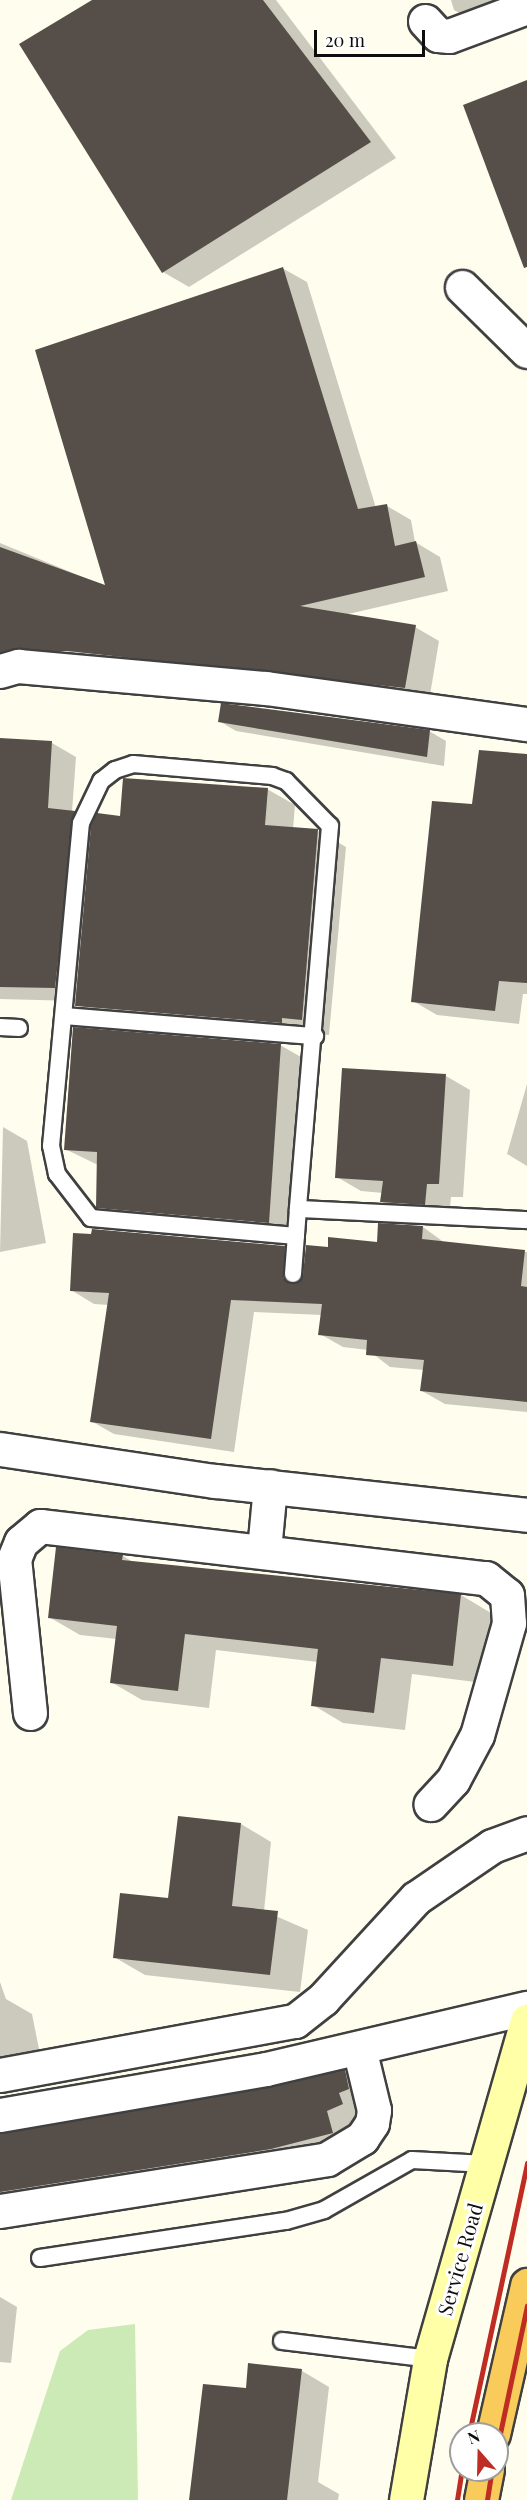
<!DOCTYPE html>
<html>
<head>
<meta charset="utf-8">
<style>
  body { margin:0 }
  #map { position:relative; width:527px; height:2500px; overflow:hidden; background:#fffded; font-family:"Playfair Display",serif }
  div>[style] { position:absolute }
  .green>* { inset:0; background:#cbeab6 }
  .shadow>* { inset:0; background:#0003 }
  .building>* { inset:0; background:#564f49 }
  .roads { filter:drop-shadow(2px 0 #404040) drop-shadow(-2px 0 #404040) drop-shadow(0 2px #404040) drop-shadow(0 -2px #404040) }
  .service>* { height:16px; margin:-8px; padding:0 8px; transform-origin:8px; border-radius:8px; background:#fff }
  .minor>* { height:33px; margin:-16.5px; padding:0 16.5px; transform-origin:16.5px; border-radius:16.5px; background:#fff }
  .tertiary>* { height:33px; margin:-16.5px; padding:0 16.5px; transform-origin:16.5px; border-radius:16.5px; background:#fff }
  .secondary>* { height:33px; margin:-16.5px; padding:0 16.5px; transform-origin:16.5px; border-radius:16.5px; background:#ffffa8 }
  .trunk>* { height:33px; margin:-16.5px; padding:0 16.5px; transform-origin:16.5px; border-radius:16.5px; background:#f9cb5a }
  .rail>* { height:4.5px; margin:-2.25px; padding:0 2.25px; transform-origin:2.25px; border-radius:2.25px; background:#bf2c23 }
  span { translate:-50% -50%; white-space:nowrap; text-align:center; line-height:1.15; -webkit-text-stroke:6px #fff; paint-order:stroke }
  .street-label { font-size:20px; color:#0d0d0d }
  .north { position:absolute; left:449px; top:2422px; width:60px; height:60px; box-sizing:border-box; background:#fff; border:2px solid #9e9e9e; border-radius:50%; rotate:340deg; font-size:16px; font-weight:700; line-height:24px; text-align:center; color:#0d0d0d }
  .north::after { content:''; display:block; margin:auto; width:21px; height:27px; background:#bf2c23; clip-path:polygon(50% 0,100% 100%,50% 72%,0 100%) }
  .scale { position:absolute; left:314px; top:30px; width:111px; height:27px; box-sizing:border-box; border:3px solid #0d0d0d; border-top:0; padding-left:8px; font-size:18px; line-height:21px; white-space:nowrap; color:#0d0d0d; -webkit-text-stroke:4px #fff; paint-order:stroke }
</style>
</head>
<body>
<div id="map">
  <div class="green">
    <div style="clip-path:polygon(135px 2324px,138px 2500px,11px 2500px,60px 2351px,88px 2330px)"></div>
  </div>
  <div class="shadow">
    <div style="clip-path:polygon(95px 0,276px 0,396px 158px,189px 287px,163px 272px)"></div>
    <div style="clip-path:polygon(451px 0,527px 0,486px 28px,454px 10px)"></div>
    <div style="clip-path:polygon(282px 268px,307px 282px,376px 508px,387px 506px,411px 520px,415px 542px,440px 557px,448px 591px,344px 615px,415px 627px,439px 641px,429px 701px,0 674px,0 543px,107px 587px)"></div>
    <div style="clip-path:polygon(219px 721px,429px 731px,446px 741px,444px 766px,236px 731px)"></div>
    <div style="clip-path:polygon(0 740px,52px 743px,76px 757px,72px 812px,94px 824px,267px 789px,295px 805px,293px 829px,318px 831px,346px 847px,329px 1035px,104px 1021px,76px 1001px,0 999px)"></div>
    <div style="clip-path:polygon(527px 755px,527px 994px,523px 994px,519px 1024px,437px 1015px,413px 1001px,473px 806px)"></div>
    <div style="clip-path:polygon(280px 1045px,308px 1061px,297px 1238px,126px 1223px,98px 1207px,98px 1165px,65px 1149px)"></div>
    <div style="clip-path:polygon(446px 1076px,470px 1090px,463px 1197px,451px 1197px,449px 1218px,406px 1216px,382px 1202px,383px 1193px,361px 1191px,337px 1177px)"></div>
    <div style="clip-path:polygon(527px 1084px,527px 1166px,507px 1154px)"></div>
    <div style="clip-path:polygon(3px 1127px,27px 1141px,46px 1243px,0 1252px)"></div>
    <div style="clip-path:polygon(423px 1227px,445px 1243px,527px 1252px,527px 1412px,445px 1404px,422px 1391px,424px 1370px,390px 1367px,368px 1350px,343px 1347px,320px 1334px,322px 1315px,254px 1312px,234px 1452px,114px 1434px,91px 1421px,109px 1305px,94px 1304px,71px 1290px,284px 1247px,306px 1260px,329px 1248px,378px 1244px)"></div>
    <div style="clip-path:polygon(123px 1556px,133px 1562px,461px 1595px,491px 1613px,483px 1683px,412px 1674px,405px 1730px,343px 1723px,313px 1705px,318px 1662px,216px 1650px,209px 1708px,142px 1700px,111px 1682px,117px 1639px,80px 1635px,49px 1617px)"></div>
    <div style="clip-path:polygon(241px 1824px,271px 1842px,264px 1911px,308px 1930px,300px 1992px,145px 1975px,114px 1957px)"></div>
    <div style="clip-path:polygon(0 1982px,6px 1999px,32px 2014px,41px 2059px,0 2067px)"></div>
    <div style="clip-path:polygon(344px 2071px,375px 2089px,363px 2150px,0 2222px,0 2134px)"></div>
    <div style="clip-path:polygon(0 2297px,17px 2307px,11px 2363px,0 2362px)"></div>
    <div style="clip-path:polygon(302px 2371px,329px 2387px,318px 2482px,339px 2494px,338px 2500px,191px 2500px,247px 2390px)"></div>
  </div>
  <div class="building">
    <div style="clip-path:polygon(92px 0,263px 0,371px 142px,162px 273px,19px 44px)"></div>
    <div style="clip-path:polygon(527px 80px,527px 267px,524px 268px,463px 105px)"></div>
    <div style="clip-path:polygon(283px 267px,358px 509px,387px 504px,395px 546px,416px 541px,425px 577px,300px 606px,416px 625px,405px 688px,68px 651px,0 652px,0 547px,105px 585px,35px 350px)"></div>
    <div style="clip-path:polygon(221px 703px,430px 730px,427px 757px,218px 722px)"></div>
    <div style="clip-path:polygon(0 738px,52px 741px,48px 808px,75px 811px,55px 988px,0 987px)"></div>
    <div style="clip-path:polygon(479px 750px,527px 754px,527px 983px,499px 981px,495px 1011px,411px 1002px,432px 801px,472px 804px)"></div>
    <div style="clip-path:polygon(123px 778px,268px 788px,265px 825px,318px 829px,302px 1020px,282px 1018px,282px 1023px,75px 1006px,91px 826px,97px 813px,120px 816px)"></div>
    <div style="clip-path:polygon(73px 1027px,281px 1044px,269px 1223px,96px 1208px,97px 1152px,64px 1150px)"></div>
    <div style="clip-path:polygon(342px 1068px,446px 1074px,439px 1184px,427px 1184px,425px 1205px,380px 1202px,383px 1181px,335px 1178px)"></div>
    <div style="clip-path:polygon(378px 1223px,423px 1226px,422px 1239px,525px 1250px,521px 1286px,527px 1287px,527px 1402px,420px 1391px,424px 1360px,366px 1355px,367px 1340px,318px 1335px,322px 1304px,231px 1300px,211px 1439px,90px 1422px,109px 1293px,70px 1291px,73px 1233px,91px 1234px,92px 1229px,285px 1246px,283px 1278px,293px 1284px,303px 1275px,306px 1245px,328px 1247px,328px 1237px,377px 1242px)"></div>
    <div style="clip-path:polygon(56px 1547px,123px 1555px,122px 1560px,461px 1594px,453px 1666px,381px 1658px,374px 1713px,311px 1706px,318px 1649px,185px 1634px,178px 1691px,110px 1683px,117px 1626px,48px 1618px)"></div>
    <div style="clip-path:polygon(178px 1816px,241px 1823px,232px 1906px,278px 1911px,270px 1975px,113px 1958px,120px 1893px,168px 1898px)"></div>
    <div style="clip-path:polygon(345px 2070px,349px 2089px,339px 2093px,343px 2104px,327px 2111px,333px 2133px,271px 2149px,0 2192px,0 2133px)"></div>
    <div style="clip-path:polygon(248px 2363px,302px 2369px,287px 2500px,189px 2500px,203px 2384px,246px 2388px)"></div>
  </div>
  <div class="roads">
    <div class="service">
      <div style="left:64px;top:1016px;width:252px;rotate:4.6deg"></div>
      <div style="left:0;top:1027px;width:19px;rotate:3deg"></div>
      <div style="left:296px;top:1236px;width:206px;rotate:-175deg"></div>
      <div style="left:91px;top:1218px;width:56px;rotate:-127.7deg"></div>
      <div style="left:57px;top:1174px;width:29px;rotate:-102deg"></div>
      <div style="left:51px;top:1146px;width:324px;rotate:-84.7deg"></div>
      <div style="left:81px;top:823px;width:47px;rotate:-64.5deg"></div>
      <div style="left:101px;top:781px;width:18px;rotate:-38deg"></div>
      <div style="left:115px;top:770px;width:19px;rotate:-18deg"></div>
      <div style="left:133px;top:764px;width:140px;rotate:4.9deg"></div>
      <div style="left:272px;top:776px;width:15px;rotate:20deg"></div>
      <div style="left:286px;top:781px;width:63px;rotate:45.6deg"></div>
      <div style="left:330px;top:826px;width:384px;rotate:94.8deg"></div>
      <div style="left:298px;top:1209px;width:229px;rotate:2.8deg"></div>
      <div style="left:293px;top:1274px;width:65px;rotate:-85.6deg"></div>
      <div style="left:40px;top:2258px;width:249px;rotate:-8.6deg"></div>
      <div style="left:286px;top:2221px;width:40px;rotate:-16deg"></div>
      <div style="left:324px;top:2210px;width:101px;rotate:-29.6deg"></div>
      <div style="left:412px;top:2160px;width:74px;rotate:3.1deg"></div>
      <div style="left:282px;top:2341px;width:149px;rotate:6.9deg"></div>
    </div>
    <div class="minor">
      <div style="left:425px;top:21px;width:19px;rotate:47deg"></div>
      <div style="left:438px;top:35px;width:11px;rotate:5deg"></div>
      <div style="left:449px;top:36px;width:83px;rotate:-20.4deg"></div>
      <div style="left:462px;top:287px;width:91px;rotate:44.6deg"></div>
      <div style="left:0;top:671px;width:19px;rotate:-16deg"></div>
      <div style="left:18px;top:666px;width:249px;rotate:5.1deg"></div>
      <div style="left:266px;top:688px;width:263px;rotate:7.9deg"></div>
      <div style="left:264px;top:1550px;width:64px;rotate:-84.6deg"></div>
      <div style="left:30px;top:1713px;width:155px;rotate:-95.9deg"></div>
      <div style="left:14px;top:1559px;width:18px;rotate:-68deg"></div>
      <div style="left:21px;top:1542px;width:25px;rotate:-40deg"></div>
      <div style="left:40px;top:1526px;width:449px;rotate:6.7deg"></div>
      <div style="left:486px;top:1578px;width:27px;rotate:39deg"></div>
      <div style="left:507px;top:1595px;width:28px;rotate:86deg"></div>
      <div style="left:509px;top:1623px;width:116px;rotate:105.9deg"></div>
      <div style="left:477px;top:1735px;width:51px;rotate:118.1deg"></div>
      <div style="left:453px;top:1780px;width:33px;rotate:133deg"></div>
      <div style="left:0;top:2075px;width:300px;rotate:-10.4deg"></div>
      <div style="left:295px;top:2021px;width:36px;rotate:-38deg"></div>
      <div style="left:323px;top:1999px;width:137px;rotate:-47.4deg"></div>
      <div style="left:416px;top:1898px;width:92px;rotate:-34.4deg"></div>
      <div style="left:492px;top:1846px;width:37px;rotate:-20deg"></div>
      <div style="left:0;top:2115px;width:270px;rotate:-9.8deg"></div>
      <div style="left:266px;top:2069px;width:268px;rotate:-13.2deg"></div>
      <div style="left:0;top:2211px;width:331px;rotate:-9deg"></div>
      <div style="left:327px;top:2159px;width:41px;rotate:-31deg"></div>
      <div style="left:362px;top:2138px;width:18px;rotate:-56deg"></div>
      <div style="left:372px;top:2123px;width:13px;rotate:-81deg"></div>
      <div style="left:374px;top:2110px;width:64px;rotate:-103.6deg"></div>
    </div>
    <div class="tertiary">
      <div style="left:0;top:1449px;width:217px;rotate:8.5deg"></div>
      <div style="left:215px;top:1481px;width:314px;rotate:6.2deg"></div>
    </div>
    <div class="secondary">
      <div style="left:406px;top:2500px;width:143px;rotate:-80.3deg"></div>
      <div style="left:430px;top:2359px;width:352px;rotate:-74deg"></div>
    </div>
    <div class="trunk">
      <div style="left:493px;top:2434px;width:153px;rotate:-77.1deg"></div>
      <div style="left:481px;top:2500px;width:31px;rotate:-79deg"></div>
    </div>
  </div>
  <div class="rail">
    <div style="left:469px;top:2434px;width:277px;rotate:-77.9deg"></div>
    <div style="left:497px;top:2448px;width:145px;rotate:-78.1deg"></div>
    <div style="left:457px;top:2500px;width:30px;rotate:-81deg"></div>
    <div style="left:487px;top:2500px;width:30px;rotate:-81deg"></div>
  </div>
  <div class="street-label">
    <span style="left:459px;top:2259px;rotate:-74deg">Service Road</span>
  </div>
  <div class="north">N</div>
  <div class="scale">20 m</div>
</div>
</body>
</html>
